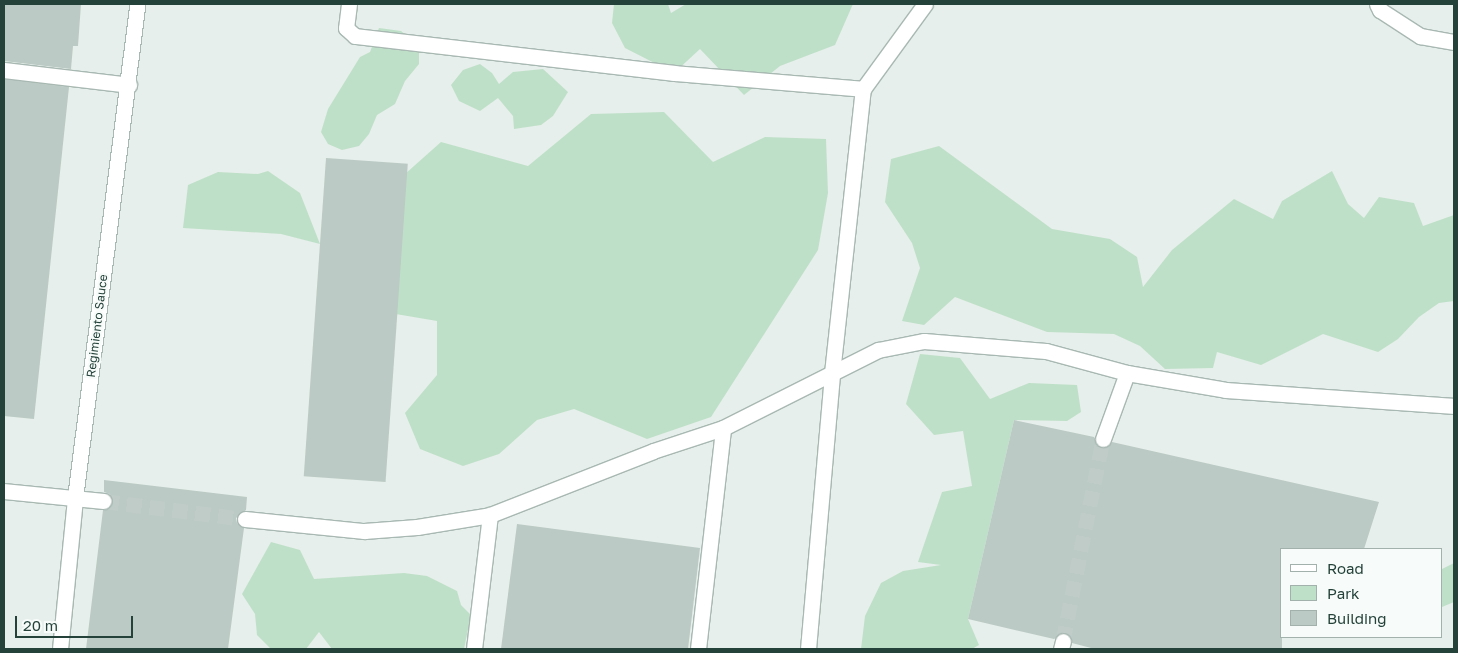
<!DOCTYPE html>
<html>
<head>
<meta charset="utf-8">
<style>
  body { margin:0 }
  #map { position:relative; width:1458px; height:653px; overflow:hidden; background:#e6efeb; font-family:"Golos Text",sans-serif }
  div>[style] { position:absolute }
  .green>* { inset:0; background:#bfe0c8 }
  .building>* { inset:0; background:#bbcac4; transform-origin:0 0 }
  .minor-tunnel>* { height:15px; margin-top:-7.5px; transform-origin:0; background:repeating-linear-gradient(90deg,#bfccc8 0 15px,transparent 0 23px) }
  .roads { filter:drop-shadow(1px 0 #a8b8b2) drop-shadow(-1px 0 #a8b8b2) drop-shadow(0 1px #a8b8b2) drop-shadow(0 -1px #a8b8b2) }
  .minor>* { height:15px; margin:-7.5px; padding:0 7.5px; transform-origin:7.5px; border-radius:7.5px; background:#fff }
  span { translate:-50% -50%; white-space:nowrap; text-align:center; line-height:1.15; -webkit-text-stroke:4.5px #f7fbf9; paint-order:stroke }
  .street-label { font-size:12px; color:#24423a }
  .frame { position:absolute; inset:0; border:5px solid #24423a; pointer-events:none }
  .legend { position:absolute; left:1280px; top:548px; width:162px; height:90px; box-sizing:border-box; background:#f7fbf9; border:1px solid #a3b1ad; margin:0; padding:6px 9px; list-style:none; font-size:15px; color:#24423a }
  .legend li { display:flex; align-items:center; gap:10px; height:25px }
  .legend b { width:25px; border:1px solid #a3b1ad }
  .scale { position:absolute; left:15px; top:616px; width:118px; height:22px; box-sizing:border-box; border:2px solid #24423a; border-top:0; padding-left:6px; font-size:15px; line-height:18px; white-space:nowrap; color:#24423a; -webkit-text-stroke:4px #f7fbf9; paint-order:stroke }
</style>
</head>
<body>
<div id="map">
  <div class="green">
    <div style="clip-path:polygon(614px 4px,668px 4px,671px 13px,686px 4px,853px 4px,835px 45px,780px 66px,744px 95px,700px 49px,674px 73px,625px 48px,612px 23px)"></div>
    <div style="clip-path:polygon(379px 28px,401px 31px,419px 46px,419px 64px,405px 81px,395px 104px,377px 115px,369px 134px,359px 146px,342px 150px,328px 144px,321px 132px,328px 109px,360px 57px,370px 52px)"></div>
    <div style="clip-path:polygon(480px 64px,492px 73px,499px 84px,513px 72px,543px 69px,568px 92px,553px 116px,541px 125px,514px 129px,513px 116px,498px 98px,480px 111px,459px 101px,451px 85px,463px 70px)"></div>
    <div style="clip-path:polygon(664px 112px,713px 162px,765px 137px,826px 139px,828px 193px,818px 250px,711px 417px,647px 439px,574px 409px,537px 420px,499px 454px,463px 466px,420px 449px,405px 413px,437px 375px,437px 321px,384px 312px,387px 190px,441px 142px,528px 166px,591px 114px)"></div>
    <div style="clip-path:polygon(939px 146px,1052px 229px,1110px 239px,1137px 257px,1143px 287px,1172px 250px,1234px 199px,1273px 219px,1282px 201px,1332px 171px,1348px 204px,1364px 218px,1379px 197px,1414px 203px,1423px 226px,1454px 215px,1454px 301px,1439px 303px,1419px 317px,1398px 339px,1378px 352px,1323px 334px,1261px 365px,1217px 352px,1213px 368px,1165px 369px,1140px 346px,1114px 334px,1047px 332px,955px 297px,924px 325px,902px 321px,920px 268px,912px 243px,885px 202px,891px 159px)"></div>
    <div style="clip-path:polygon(268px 171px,300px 193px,320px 244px,281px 234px,183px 228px,188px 185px,218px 172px,258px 174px)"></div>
    <div style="clip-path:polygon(920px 354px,960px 358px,990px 399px,1029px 383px,1077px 385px,1081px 412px,1067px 421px,1014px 420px,968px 619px,979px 645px,972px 649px,861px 649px,865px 616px,881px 583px,903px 571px,941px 565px,918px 562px,942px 492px,972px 486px,963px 431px,934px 435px,906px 404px)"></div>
    <div style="clip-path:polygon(271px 542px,300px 550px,314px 579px,404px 573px,427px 576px,457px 591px,461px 605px,471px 615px,464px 649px,332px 649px,319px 632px,306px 649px,271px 649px,257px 635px,255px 614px,242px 594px)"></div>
    <div style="clip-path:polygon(1454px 563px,1454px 602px,1442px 607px,1442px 569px)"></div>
  </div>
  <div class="building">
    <div style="clip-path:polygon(4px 4px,81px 4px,78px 46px,73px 46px,71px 69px,4px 61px)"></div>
    <div style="clip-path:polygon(4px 79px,69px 87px,34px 419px,4px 416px)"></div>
    <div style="left:326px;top:158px;width:82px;height:319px;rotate:4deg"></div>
    <div style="clip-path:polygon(1014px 420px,1094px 437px,1100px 448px,1109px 446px,1112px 442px,1379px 502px,1364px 549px,1282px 549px,1282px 649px,1095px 649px,1072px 643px,1070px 635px,1065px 632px,1054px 639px,968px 619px)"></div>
    <div style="clip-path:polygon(104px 480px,247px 497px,246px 510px,236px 518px,237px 523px,244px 528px,228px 649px,86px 649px,103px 510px,108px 509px,113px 502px,110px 494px,104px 492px)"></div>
    <div style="clip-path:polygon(517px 524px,700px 548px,688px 649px,501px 649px)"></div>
  </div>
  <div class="minor-tunnel">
    <div style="left:104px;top:501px;width:142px;rotate:7.3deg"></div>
    <div style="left:1063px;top:641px;width:206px;rotate:-78.8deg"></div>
  </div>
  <div class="roads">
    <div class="minor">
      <div style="left:349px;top:4px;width:24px;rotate:97deg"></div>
      <div style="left:346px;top:28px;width:12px;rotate:42deg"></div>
      <div style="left:355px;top:36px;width:321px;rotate:6.6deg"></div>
      <div style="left:674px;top:73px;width:190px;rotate:4.8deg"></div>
      <div style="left:863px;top:89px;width:105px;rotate:-53.9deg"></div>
      <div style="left:1377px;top:4px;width:7px;rotate:63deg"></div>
      <div style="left:1380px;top:10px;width:48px;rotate:33deg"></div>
      <div style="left:1420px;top:36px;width:35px;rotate:10deg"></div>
      <div style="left:4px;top:70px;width:126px;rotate:6.8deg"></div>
      <div style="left:1103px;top:439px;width:70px;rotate:-70deg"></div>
      <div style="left:4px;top:491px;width:100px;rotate:5.7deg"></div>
      <div style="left:245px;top:519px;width:120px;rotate:5.8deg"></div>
      <div style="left:364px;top:531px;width:53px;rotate:-4.3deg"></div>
      <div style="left:417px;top:527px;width:74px;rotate:-9.3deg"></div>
      <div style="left:490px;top:515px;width:175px;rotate:-21.4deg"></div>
      <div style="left:653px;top:451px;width:74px;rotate:-18.2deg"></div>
      <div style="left:723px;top:428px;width:174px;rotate:-26.7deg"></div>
      <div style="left:878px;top:350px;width:47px;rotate:-11.1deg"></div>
      <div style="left:924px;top:341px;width:122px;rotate:4.7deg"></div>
      <div style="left:1046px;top:351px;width:84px;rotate:15.2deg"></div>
      <div style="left:1127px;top:373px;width:100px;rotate:9.7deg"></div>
      <div style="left:1226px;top:390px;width:229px;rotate:4deg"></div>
      <div style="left:60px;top:649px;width:152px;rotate:-84.3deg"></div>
      <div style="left:75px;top:498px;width:498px;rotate:-82.8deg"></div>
      <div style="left:474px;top:649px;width:135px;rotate:-83.2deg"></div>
      <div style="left:698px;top:649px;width:222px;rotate:-83.5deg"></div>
      <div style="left:808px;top:649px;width:277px;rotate:-85deg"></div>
      <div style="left:832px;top:373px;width:286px;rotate:-83.8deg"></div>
      <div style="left:1061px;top:649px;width:8px;rotate:-76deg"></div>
    </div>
  </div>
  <div class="street-label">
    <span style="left:97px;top:326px;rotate:-83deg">Regimiento Sauce</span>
  </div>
  <div class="frame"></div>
  <ul class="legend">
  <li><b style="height:6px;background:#fff"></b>Road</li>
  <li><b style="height:14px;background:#bfe0c8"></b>Park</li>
  <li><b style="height:14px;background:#bbcac4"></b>Building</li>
  </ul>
  <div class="scale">20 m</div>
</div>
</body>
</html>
